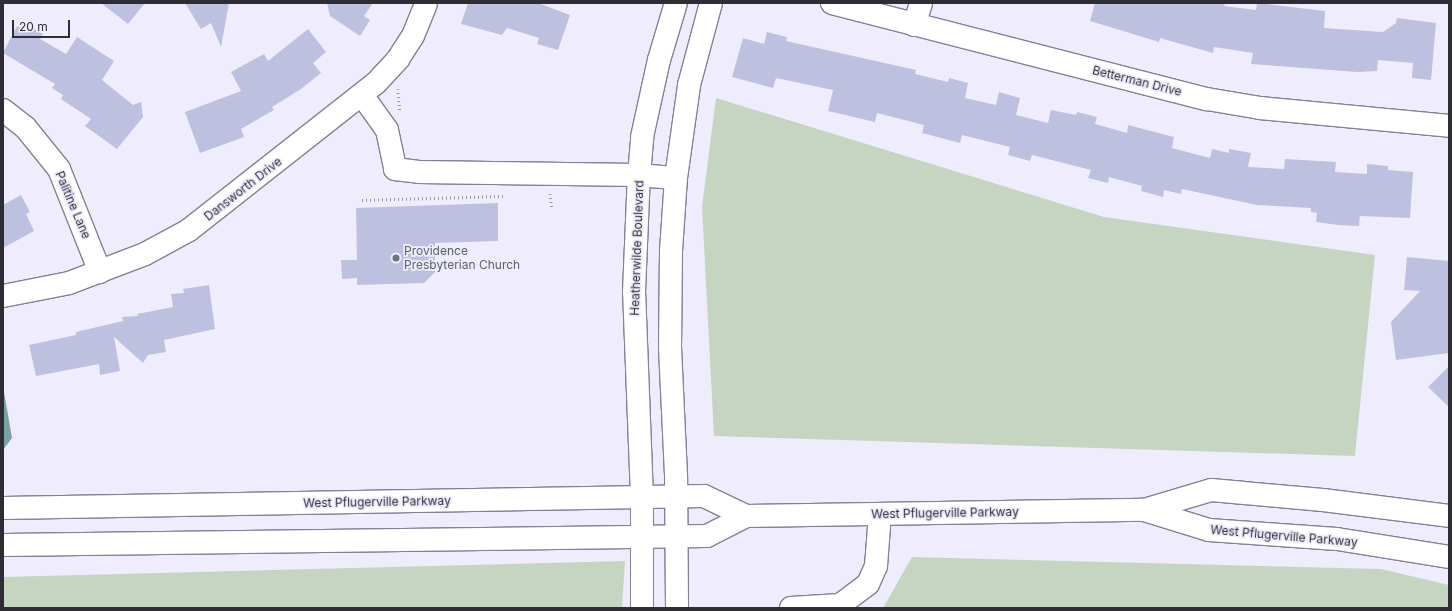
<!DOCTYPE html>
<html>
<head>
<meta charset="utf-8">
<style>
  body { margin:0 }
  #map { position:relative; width:1452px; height:611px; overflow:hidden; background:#efedfd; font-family:Inter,sans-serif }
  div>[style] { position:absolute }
  .green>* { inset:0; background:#c5d5c1 }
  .water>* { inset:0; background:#7aa3a5 }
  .building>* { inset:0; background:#bec0e0 }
  .path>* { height:2.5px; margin-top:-1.25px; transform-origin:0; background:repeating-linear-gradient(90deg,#9796a3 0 1px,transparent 0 4px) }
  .roads { filter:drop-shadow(1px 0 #838097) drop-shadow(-1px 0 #838097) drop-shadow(0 1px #838097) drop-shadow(0 -1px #838097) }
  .minor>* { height:22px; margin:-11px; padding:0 11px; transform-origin:11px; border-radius:11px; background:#fff }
  .major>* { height:22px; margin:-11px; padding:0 11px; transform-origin:11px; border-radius:11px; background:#fff }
  .dots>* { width:11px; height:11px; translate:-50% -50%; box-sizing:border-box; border:2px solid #efedfd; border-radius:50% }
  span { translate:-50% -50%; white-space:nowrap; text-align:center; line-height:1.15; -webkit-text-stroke:3.5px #efedfd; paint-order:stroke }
  .street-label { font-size:12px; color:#2e2d36 }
  .worship-label { font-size:12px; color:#5b616d }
  .left { translate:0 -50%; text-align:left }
  .frame { position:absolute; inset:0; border:4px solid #2e2d36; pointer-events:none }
  .scale { position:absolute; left:12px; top:20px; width:58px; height:18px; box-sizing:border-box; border:2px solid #2e2d36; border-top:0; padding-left:5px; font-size:12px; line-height:14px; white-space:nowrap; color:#2e2d36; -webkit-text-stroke:3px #efedfd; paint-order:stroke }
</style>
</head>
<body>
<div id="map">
  <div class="green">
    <div style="clip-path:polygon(716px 98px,1104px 217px,1375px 255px,1355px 456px,714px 436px,702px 207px)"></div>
    <div style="clip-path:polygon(912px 557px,1381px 569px,1449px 585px,1449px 608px,883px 608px)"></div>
    <div style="clip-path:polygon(625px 561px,622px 608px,3px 608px,3px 577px)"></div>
  </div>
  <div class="water">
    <div style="clip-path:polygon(3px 386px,12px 438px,3px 450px)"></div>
  </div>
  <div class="building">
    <div style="clip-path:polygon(101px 3px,145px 3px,128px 24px)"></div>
    <div style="clip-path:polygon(185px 3px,229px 3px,221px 47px,211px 23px,201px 29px)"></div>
    <div style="clip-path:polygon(327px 3px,373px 3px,364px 16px,370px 20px,360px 36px,330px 16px)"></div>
    <div style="clip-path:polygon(468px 3px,538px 3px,570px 15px,558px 50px,537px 44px,539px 38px,507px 28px,502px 35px,461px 24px)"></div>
    <div style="clip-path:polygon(1095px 3px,1225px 3px,1224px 6px,1256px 10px,1257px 3px,1325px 11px,1324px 28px,1383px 32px,1396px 23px,1397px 18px,1436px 23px,1431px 80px,1412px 78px,1413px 63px,1378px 60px,1377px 71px,1357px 72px,1251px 64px,1253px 53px,1214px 47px,1213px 53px,1160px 38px,1159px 42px,1090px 21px)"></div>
    <div style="clip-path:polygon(17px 26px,27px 32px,30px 27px,43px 34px,40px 39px,66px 54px,77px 37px,114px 61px,102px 80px,133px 105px,141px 102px,143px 117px,117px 149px,85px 126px,91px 119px,61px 99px,63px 95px,52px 88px,55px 84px,3px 53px)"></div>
    <div style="clip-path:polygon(308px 29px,326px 52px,313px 63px,321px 73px,301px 89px,272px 107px,274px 110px,241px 129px,244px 137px,200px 153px,185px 112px,241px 91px,231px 72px,264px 54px,268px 61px)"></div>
    <div style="clip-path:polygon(767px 32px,787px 37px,786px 41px,916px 70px,915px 74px,948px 82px,949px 78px,968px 83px,965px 98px,996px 105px,999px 92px,1020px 98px,1016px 115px,1048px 123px,1051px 110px,1076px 115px,1077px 112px,1097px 117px,1095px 124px,1127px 133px,1128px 125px,1174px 137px,1172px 148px,1210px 158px,1212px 149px,1229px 153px,1229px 149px,1251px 153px,1248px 167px,1284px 169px,1285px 159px,1336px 162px,1335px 172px,1367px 174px,1367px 164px,1388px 166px,1388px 170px,1413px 172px,1410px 218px,1360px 216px,1359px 226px,1338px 225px,1316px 222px,1317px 213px,1311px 212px,1311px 208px,1257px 205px,1182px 189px,1181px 194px,1164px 190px,1163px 197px,1141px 191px,1142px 186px,1109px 177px,1108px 183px,1088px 178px,1091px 170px,1032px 155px,1030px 161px,1008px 155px,1010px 147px,962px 135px,960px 143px,922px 133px,924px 125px,877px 113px,875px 122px,828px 111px,833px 90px,776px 78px,773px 88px,732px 77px,743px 38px,764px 44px)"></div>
    <div style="clip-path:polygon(21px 195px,30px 212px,26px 214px,34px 231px,3px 248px,3px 205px)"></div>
    <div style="clip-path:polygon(498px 203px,498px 241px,435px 243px,435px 272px,424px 283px,357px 285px,357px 278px,342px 279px,341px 260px,357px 260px,356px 208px)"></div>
    <div style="clip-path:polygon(1407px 257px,1449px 261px,1449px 353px,1396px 360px,1391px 322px,1420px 291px,1404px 290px)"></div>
    <div style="clip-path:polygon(209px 285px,215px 329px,164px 340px,166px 352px,148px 355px,143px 363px,114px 337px,120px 371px,100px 375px,99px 364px,36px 376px,29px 345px,76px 335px,76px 332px,123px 321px,122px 317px,138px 316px,137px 314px,173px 307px,171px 294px,184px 293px,183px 289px)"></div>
    <div style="clip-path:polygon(1449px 366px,1449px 407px,1428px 387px)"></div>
  </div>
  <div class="path">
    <div style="left:398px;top:89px;width:23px;rotate:85deg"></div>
    <div style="left:550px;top:194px;width:15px;rotate:82deg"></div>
    <div style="left:362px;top:200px;width:141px;rotate:-1.6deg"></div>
  </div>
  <div class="roads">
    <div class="minor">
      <div style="left:832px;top:3px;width:387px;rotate:14.4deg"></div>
      <div style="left:1207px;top:99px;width:54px;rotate:9.6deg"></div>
      <div style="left:1260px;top:108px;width:190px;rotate:5.4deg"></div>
      <div style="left:914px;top:25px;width:23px;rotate:-72deg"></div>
      <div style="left:362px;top:95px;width:43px;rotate:54.5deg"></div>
      <div style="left:387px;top:130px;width:40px;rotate:78deg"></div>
      <div style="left:395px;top:169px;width:24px;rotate:7deg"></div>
      <div style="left:419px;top:172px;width:220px;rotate:0.8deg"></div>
      <div style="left:639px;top:175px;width:37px;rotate:5deg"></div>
      <div style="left:3px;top:110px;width:28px;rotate:38deg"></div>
      <div style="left:25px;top:127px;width:54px;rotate:51deg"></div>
      <div style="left:59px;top:169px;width:111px;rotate:68.3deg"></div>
      <div style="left:3px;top:296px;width:67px;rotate:-11.1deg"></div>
      <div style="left:69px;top:283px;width:81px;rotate:-20.9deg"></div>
      <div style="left:145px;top:254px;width:50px;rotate:-28.6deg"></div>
      <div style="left:189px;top:230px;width:238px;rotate:-38.2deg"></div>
      <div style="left:376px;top:83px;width:33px;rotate:-47deg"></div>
      <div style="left:398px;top:59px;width:27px;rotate:-57deg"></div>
      <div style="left:413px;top:36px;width:35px;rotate:-68deg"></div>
      <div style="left:791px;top:608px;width:49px;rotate:-3.5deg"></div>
      <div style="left:840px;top:608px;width:3px;rotate:-90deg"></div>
      <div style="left:840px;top:605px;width:35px;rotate:-37deg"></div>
      <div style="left:868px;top:584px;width:20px;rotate:-66deg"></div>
      <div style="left:876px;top:566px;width:52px;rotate:-85.6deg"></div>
    </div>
    <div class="major">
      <div style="left:3px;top:508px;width:701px;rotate:-0.98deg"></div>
      <div style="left:704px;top:496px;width:47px;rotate:25.5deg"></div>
      <div style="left:1144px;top:510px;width:68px;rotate:17.1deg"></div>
      <div style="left:1209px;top:530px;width:128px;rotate:4deg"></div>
      <div style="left:1337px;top:539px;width:113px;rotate:9.1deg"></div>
      <div style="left:3px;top:545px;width:704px;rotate:-0.73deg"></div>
      <div style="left:707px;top:536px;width:44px;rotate:-27.1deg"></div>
      <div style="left:746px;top:516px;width:398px;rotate:-0.9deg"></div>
      <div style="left:1144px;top:510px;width:70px;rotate:-16.6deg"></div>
      <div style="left:1211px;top:490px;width:112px;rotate:5.1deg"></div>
      <div style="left:1323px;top:500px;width:127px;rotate:7.2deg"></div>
      <div style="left:642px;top:608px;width:110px;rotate:-90deg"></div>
      <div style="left:642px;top:498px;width:206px;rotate:-92.2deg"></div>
      <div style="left:634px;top:292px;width:117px;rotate:-87.6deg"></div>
      <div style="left:639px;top:175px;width:38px;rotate:-85deg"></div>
      <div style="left:642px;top:137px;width:79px;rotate:-77.6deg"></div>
      <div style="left:659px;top:60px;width:59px;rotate:-73.4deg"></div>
      <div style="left:677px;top:608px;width:133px;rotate:-90.4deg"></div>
      <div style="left:676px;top:475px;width:128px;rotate:-92.7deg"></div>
      <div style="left:670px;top:347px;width:96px;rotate:-89.4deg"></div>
      <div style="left:671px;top:251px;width:73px;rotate:-86.1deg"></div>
      <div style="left:676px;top:178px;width:94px;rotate:-82deg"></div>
      <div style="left:689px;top:85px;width:85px;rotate:-75deg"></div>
    </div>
  </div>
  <div class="dots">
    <div style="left:396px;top:258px;background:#6b7280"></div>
  </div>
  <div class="street-label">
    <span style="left:1137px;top:81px;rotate:14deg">Betterman Drive</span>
    <span style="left:243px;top:189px;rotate:-38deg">Dansworth Drive</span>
    <span style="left:73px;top:205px;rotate:67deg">Palitine Lane</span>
    <span style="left:637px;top:248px;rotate:-88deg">Heatherwilde Boulevard</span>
    <span style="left:377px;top:502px;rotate:-1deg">West Pflugerville Parkway</span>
    <span style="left:945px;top:513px;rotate:-1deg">West Pflugerville Parkway</span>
    <span style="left:1284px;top:536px;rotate:5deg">West Pflugerville Parkway</span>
  </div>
  <div class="worship-label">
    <span class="left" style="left:404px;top:258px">Providence<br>Presbyterian Church</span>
  </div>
  <div class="frame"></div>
  <div class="scale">20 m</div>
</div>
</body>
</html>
